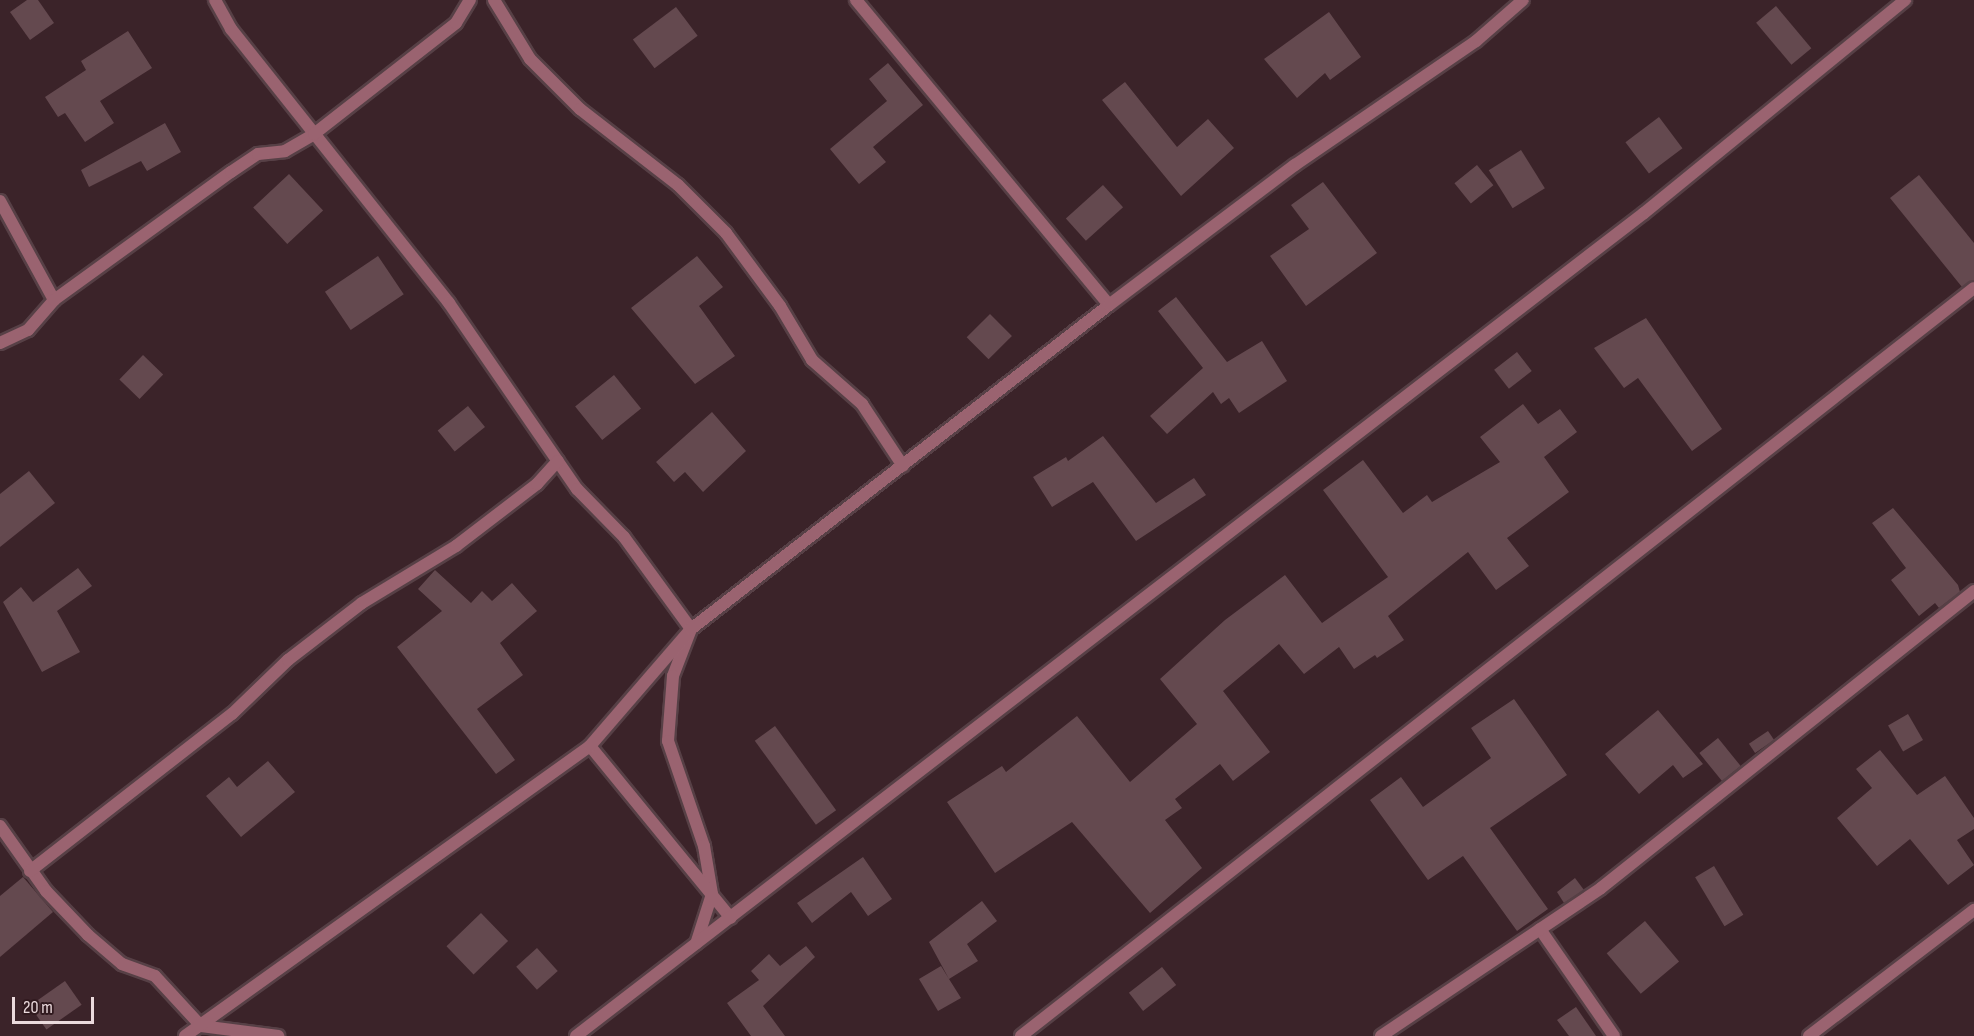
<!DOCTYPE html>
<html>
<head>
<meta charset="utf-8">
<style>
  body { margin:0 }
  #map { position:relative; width:1974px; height:1036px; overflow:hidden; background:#3b2329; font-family:"Sofia Sans Condensed",sans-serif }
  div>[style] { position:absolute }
  .building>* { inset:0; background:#64494f; transform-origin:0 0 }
  .roads { filter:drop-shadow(2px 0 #574046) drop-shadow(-2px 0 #574046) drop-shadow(0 2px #574046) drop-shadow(0 -2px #574046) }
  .minor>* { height:12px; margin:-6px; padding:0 6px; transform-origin:6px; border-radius:6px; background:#9a6370 }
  span { translate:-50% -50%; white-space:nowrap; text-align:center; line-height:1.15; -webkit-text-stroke:6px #311a1f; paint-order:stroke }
  .scale { position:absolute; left:12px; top:997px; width:82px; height:27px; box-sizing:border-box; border:3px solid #ebdadd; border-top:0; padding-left:8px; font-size:18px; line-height:21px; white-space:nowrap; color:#ebdadd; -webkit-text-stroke:4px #311a1f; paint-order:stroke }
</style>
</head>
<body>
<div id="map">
  <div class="building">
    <div style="clip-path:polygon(27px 0,38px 0,54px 23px,30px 40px,10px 12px)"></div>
    <div style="left:1776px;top:6px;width:55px;height:26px;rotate:50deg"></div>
    <div style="left:676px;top:7px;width:36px;height:54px;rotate:53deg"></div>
    <div style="clip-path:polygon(1329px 12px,1361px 57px,1330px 80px,1325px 73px,1297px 98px,1264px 59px)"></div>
    <div style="clip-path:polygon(128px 31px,152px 68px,100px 101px,114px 123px,85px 142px,65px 113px,58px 117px,45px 97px,86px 70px,81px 61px)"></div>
    <div style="clip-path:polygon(888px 63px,923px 105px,873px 147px,886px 162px,859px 184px,830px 149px,887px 101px,869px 79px)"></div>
    <div style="clip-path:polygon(1125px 82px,1177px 147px,1208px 119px,1234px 148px,1181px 196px,1102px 100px)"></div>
    <div style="left:1659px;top:117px;width:39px;height:42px;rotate:53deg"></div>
    <div style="clip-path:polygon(165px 123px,181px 152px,147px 171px,141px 161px,89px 187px,81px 170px)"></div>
    <div style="left:1521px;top:150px;width:45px;height:38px;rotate:58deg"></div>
    <div style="left:1477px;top:165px;width:26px;height:29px;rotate:51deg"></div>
    <div style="left:289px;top:174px;width:50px;height:49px;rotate:47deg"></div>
    <div style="clip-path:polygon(1919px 175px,1974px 243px,1974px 280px,1962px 287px,1890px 198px)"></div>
    <div style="clip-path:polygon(1323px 182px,1377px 253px,1306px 306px,1270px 256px,1309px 229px,1291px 205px)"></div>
    <div style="left:1103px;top:185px;width:30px;height:50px;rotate:48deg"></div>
    <div style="left:378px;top:256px;width:46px;height:64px;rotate:56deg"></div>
    <div style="clip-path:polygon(697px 256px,723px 287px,699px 306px,735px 356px,695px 384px,631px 308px)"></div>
    <div style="clip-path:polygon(1176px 297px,1227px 362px,1262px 341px,1287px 381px,1239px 413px,1229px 398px,1221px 404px,1213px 392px,1167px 434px,1150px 416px,1203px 368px,1158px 311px)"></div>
    <div style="left:990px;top:314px;width:31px;height:33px;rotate:45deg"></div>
    <div style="clip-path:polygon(1646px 318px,1722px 429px,1692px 451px,1638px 378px,1624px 388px,1594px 348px)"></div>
    <div style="left:1517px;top:352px;width:24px;height:29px;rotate:52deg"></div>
    <div style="left:143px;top:355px;width:28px;height:34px;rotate:44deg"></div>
    <div style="left:614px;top:375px;width:43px;height:50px;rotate:51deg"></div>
    <div style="clip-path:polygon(1523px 404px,1538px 424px,1560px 409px,1577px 432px,1544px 457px,1569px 492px,1507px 538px,1529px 566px,1496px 590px,1468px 552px,1388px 616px,1404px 640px,1377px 658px,1375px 655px,1354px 669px,1339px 647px,1304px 674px,1279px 644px,1223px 691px,1270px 752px,1233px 781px,1220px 764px,1175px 799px,1182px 808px,1165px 820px,1202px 868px,1150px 913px,1072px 822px,995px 873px,947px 802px,1002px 766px,1006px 772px,1077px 716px,1130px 782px,1197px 724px,1160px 679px,1225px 620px,1285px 575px,1322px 623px,1388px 577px,1323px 490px,1363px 460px,1403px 513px,1427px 495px,1432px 502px,1500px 462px,1480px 437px)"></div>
    <div style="left:468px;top:406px;width:27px;height:39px;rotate:51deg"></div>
    <div style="clip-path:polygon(712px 412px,746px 451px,703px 492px,685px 472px,674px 482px,656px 462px)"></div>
    <div style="clip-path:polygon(1103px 436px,1156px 503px,1194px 478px,1206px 495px,1136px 541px,1093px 482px,1052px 507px,1033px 477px,1066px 457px,1068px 461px)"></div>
    <div style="clip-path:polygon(29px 471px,55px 503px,0 547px,0 494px)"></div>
    <div style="clip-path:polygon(1893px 508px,1958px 585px,1960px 592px,1939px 608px,1935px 603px,1919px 616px,1891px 580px,1906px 568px,1872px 523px)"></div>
    <div style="clip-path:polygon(78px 568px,92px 586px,57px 611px,80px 652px,42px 672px,3px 602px,21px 587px,33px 602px)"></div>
    <div style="clip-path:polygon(435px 570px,471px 603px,482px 591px,492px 601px,512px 583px,537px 611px,500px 643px,523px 675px,477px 709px,515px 760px,496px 774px,397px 647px,442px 611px,418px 589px)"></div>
    <div style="clip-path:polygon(1514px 699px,1567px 775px,1490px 828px,1548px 909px,1517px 931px,1463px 856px,1428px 880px,1370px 800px,1401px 777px,1423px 807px,1491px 758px,1471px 728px)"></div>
    <div style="clip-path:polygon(1658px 710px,1703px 764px,1683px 778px,1673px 765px,1639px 794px,1605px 754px)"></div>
    <div style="left:1908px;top:714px;width:30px;height:23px;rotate:60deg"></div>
    <div style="left:775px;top:726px;width:104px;height:25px;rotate:54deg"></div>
    <div style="left:1768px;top:731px;width:11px;height:23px;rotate:56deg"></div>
    <div style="left:1718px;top:738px;width:36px;height:24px;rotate:51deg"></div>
    <div style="clip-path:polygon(1880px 750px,1917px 795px,1945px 776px,1974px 818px,1974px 829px,1957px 840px,1974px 865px,1948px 885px,1910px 839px,1877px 866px,1837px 818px,1872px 788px,1856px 769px)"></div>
    <div style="clip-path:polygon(268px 761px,295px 792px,241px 837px,206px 796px,229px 777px,237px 787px)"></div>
    <div style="clip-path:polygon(863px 857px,892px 899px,868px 916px,851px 892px,812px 923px,797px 903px)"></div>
    <div style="left:1714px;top:866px;width:57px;height:22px;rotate:59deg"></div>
    <div style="clip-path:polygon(23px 877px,53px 912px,0 957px,0 896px)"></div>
    <div style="clip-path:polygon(1575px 878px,1584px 890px,1564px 903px,1557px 892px)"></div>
    <div style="clip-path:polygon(982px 901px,997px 921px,967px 944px,978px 961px,949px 979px,961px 998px,938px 1011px,919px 979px,941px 966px,949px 979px,929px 942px)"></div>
    <div style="left:481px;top:913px;width:39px;height:48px;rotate:46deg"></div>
    <div style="left:1645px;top:921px;width:53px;height:50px;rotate:50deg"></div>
    <div style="clip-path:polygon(806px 946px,815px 957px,763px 1006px,785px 1036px,751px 1036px,727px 1003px,759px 980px,751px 971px,769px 954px,780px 966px)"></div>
    <div style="left:537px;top:948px;width:31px;height:28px;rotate:48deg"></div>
    <div style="left:1162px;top:967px;width:23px;height:42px;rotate:52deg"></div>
    <div style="left:65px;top:981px;width:29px;height:43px;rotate:55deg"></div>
    <div style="clip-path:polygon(1576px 1007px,1596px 1036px,1569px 1036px,1557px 1020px)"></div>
  </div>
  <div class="roads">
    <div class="minor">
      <div style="left:215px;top:0;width:33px;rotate:61deg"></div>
      <div style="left:231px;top:29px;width:350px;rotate:51.5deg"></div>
      <div style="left:449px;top:303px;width:226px;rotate:55.5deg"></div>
      <div style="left:577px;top:489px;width:67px;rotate:45.6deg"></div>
      <div style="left:624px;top:537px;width:114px;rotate:53.9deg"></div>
      <div style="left:691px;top:629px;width:50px;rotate:111deg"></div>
      <div style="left:673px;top:676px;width:65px;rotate:94.4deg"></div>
      <div style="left:668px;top:741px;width:111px;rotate:71.1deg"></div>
      <div style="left:704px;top:846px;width:49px;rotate:80.5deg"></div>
      <div style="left:712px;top:894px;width:52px;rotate:107.7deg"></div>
      <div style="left:494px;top:0;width:69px;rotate:58.6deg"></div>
      <div style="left:530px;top:59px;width:71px;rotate:45deg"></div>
      <div style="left:580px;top:109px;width:124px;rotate:37.8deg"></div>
      <div style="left:678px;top:185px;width:68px;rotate:45deg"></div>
      <div style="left:726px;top:233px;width:91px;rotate:53.5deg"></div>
      <div style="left:780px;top:306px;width:63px;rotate:59.3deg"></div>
      <div style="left:812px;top:360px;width:67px;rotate:41.3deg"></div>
      <div style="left:862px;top:404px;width:74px;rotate:56.5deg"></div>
      <div style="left:856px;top:0;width:396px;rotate:50.3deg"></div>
      <div style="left:0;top:201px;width:113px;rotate:61.4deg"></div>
      <div style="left:0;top:343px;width:31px;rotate:-25deg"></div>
      <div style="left:28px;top:330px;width:40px;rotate:-49deg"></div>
      <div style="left:54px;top:300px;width:218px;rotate:-35.9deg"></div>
      <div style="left:231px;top:172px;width:32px;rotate:-34deg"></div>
      <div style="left:258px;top:154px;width:27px;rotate:-6deg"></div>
      <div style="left:285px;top:151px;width:34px;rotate:-30deg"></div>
      <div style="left:314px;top:134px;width:180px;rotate:-38deg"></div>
      <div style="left:456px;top:23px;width:27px;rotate:-59deg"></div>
      <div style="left:590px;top:746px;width:222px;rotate:50.7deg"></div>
      <div style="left:0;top:826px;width:80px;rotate:54.7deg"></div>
      <div style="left:46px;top:891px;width:61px;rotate:46.3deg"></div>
      <div style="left:88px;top:935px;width:45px;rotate:40.5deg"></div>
      <div style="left:122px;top:964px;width:35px;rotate:20deg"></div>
      <div style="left:155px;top:976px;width:68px;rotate:47.4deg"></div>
      <div style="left:201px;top:1026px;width:78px;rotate:7.4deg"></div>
      <div style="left:30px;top:871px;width:256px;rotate:-37.9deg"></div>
      <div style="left:232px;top:714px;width:78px;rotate:-44deg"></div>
      <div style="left:288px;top:660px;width:93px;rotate:-37.6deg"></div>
      <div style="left:362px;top:603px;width:110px;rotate:-31.2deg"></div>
      <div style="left:456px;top:546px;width:102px;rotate:-37.4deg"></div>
      <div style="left:537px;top:484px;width:31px;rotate:-48deg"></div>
      <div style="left:1540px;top:929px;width:130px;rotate:55.3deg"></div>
      <div style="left:185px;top:1036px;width:498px;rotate:-35.6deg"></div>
      <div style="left:590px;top:746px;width:155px;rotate:-49.2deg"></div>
      <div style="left:691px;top:629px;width:529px;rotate:-37.78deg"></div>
      <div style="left:1109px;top:305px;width:233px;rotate:-37deg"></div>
      <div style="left:1295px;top:165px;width:219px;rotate:-34.4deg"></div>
      <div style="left:1476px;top:41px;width:62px;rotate:-41.1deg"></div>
      <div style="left:576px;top:1036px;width:1348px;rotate:-37.62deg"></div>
      <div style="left:1644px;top:213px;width:337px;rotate:-39.2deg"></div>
      <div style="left:1021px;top:1036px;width:1211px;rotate:-38.13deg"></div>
      <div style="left:1381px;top:1036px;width:265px;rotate:-33.9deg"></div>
      <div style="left:1601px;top:888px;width:477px;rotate:-38.5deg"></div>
      <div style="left:1809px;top:1036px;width:208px;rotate:-37.4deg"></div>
    </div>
  </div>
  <div class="scale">20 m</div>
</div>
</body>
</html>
